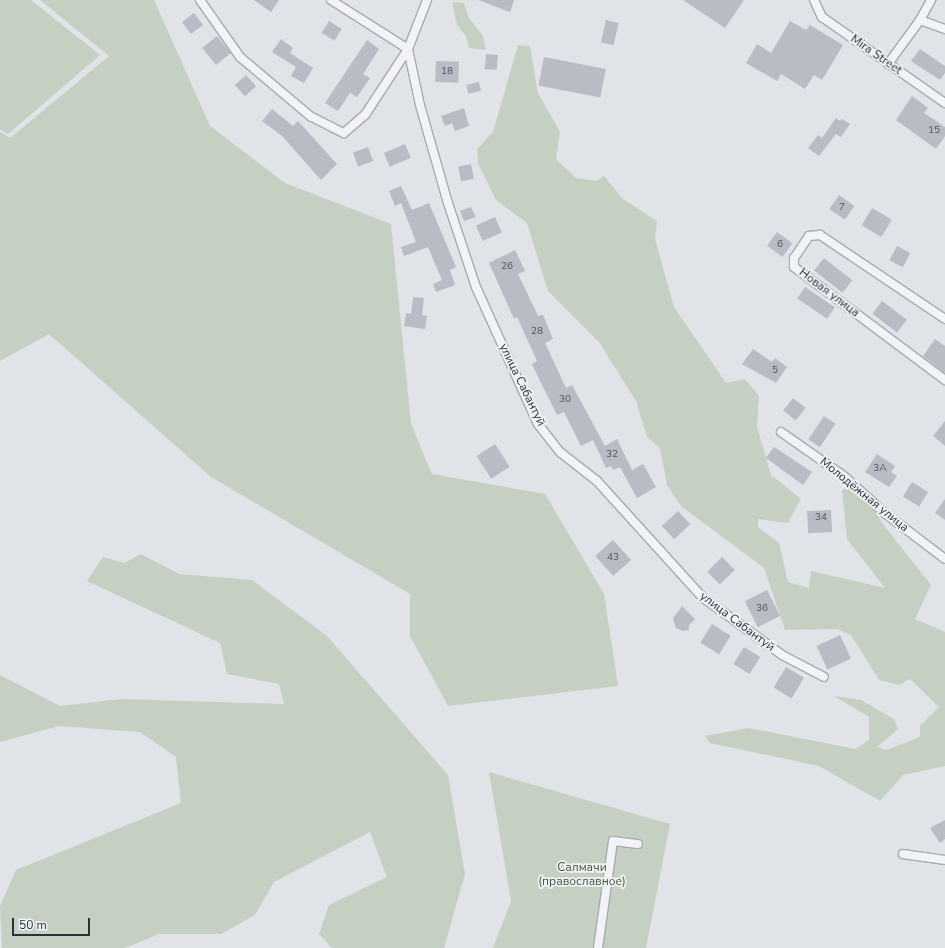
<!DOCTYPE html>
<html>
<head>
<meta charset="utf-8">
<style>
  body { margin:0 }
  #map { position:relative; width:945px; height:948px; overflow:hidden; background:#e0e3e7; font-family:"Nunito Sans",sans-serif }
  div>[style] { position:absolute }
  .green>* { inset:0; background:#c5d0c2 }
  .building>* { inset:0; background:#b8bcc4; transform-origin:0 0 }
  .roads { filter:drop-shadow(1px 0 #a6aab1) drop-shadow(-1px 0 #a6aab1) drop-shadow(0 1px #a6aab1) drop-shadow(0 -1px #a6aab1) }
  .street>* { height:8px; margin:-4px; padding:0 4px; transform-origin:4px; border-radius:4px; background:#f2f3f6 }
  span { translate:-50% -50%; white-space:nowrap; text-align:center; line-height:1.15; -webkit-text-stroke:3.5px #eff1f5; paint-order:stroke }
  .number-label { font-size:10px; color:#4e545f }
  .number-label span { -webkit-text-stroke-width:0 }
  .street-label { font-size:12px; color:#2a313d }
  .park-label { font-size:12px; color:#3e5739 }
  .scale { position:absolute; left:12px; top:918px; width:78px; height:18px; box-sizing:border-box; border:2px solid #2a313d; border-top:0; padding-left:5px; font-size:12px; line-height:14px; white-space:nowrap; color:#2a313d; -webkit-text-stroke:3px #eff1f5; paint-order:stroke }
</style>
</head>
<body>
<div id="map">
  <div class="green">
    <div style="clip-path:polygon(0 0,31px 0,100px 55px,8px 134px,0 129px)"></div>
    <div style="clip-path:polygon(40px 0,154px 0,210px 126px,285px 183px,391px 224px,411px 424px,432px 474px,545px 494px,604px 594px,618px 686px,448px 706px,410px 636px,410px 594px,211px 477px,49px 334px,0 361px,0 132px,10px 138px,109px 56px)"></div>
    <div style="clip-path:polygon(452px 2px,464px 3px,469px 18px,483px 36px,486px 50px,469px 48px,466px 36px,457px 25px)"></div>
    <div style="clip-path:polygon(518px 45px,530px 46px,538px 93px,560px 132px,556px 159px,576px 178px,596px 181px,604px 176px,623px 199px,657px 221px,655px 239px,674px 307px,726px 383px,745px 379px,759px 396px,757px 426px,771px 475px,801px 499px,788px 523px,758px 519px,758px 527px,779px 543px,788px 582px,809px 588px,811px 571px,885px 588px,847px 539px,842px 490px,855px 484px,865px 490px,882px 523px,931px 585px,915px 619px,945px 632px,945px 766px,903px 775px,880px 801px,819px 766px,710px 743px,705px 736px,749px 728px,855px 749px,869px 740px,869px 717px,834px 696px,861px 700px,894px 719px,898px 729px,877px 747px,886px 750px,920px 737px,920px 726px,939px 707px,910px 679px,899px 685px,879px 680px,851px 635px,837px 629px,785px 630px,764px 568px,681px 506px,667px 485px,660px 448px,647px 437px,636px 401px,599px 342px,548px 291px,527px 223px,496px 200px,478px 163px,477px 149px,493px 132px)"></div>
    <div style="clip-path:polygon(141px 554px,179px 574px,252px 580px,327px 636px,448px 775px,465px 874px,444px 948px,332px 948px,319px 934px,329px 905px,387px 877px,370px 832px,274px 882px,255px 915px,221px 934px,159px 934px,125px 948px,2px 948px,0 906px,16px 870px,181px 803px,176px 757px,140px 732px,59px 726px,0 742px,0 675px,60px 706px,121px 699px,284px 704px,279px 684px,227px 674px,220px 643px,87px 581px,103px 557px,124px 563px)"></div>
    <div style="clip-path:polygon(489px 772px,670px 824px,646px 948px,493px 948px,511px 901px)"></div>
  </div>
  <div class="building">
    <div style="clip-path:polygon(254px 0,279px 0,271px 12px)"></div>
    <div style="clip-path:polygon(478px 0,514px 0,510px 12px)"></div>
    <div style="clip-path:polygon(683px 0,744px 0,725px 28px)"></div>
    <div style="left:194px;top:13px;width:15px;height:15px;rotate:53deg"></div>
    <div style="left:606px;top:20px;width:13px;height:23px;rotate:13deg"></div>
    <div style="left:329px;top:21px;width:15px;height:14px;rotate:32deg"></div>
    <div style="clip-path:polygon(790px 21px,806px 30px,810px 25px,843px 45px,822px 80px,814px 75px,805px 89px,781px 74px,777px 81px,746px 63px,757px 44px,771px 53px)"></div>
    <div style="left:217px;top:36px;width:22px;height:19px;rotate:51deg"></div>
    <div style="clip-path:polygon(281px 39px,293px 48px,290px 53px,313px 68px,304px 83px,291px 76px,296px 67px,272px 52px)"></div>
    <div style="clip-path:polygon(367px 40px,379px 49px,363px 74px,370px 78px,357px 97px,350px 93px,338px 111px,325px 103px)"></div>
    <div style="clip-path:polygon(920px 49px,945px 66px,945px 73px,940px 80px,911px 61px)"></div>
    <div style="left:486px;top:54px;width:12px;height:15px;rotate:5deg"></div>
    <div style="left:544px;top:57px;width:63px;height:29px;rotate:11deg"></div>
    <div style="left:436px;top:61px;width:23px;height:21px;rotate:2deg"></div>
    <div style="left:246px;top:75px;width:15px;height:15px;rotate:48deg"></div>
    <div style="left:479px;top:82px;width:9px;height:13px;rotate:77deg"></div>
    <div style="clip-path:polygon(912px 96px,928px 108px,924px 113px,945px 127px,945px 136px,936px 149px,896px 120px)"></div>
    <div style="clip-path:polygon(464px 108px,469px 126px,455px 131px,452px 123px,445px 126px,441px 116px)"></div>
    <div style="clip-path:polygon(272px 109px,293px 126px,298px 121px,337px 164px,321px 180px,282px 136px,262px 121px)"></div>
    <div style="clip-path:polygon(836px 118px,840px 121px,842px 119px,850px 124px,841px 137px,836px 134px,819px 156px,808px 148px,818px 135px,822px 138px)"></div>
    <div style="left:405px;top:144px;width:15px;height:23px;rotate:67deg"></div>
    <div style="left:368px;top:147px;width:15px;height:16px;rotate:70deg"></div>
    <div style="left:471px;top:164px;width:15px;height:13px;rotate:79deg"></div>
    <div style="clip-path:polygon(401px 186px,412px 210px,429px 203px,456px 267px,450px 270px,455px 285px,436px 292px,433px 284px,442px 280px,428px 247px,404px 256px,401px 247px,416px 242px,401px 203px,395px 206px,389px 191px)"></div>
    <div style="left:839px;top:195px;width:19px;height:17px;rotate:35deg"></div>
    <div style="clip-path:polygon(471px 207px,476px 217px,464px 221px,460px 211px)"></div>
    <div style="left:872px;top:208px;width:23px;height:20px;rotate:31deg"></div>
    <div style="left:495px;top:217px;width:17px;height:21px;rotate:66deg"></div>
    <div style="left:777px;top:232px;width:19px;height:17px;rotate:36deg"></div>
    <div style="left:897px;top:246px;width:15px;height:16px;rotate:28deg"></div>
    <div style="clip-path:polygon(515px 250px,525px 271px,518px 274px,538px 316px,543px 315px,553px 339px,545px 343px,566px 388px,572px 385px,605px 446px,617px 439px,632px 470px,643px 464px,656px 487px,637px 498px,620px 467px,613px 470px,611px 466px,606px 468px,593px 440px,581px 446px,564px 412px,557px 415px,543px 387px,532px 364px,537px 361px,517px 317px,514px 319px,489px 263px)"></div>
    <div style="left:824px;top:258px;width:36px;height:16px;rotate:38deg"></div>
    <div style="left:805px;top:287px;width:36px;height:14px;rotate:34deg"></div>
    <div style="clip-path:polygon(413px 297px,424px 298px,422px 315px,427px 316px,425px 329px,404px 326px,406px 313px,411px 314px)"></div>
    <div style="left:882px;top:301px;width:31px;height:16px;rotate:37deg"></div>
    <div style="clip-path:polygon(935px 339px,945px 346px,945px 373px,923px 356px)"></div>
    <div style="clip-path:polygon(753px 349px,772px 362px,775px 358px,787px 367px,776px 383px,742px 364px)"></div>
    <div style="left:793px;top:398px;width:16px;height:16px;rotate:38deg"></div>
    <div style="left:824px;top:416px;width:14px;height:28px;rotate:34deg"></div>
    <div style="clip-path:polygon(945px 421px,945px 446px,933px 436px)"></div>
    <div style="left:495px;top:444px;width:27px;height:22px;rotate:57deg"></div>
    <div style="clip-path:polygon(774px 447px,812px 472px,803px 485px,766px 458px)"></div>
    <div style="clip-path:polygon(877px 454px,895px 466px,891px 472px,897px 476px,889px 487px,865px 472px)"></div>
    <div style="left:912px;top:482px;width:19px;height:17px;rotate:32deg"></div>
    <div style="clip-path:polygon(945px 499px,945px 520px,935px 513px)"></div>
    <div style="left:831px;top:510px;width:22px;height:24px;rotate:87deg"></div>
    <div style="left:678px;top:511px;width:18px;height:22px;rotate:47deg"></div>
    <div style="left:613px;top:540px;width:27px;height:24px;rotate:48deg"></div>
    <div style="left:722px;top:557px;width:18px;height:21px;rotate:45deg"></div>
    <div style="left:767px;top:590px;width:29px;height:25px;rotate:63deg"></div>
    <div style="clip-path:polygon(682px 606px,695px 619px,689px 625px,689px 630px,682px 631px,676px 628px,673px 618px)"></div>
    <div style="left:712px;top:624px;width:22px;height:22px;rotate:32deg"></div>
    <div style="left:840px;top:635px;width:26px;height:26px;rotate:65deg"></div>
    <div style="left:744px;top:647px;width:19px;height:20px;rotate:32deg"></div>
    <div style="left:786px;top:667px;width:21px;height:24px;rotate:31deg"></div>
    <div style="clip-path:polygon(945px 820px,945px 839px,940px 843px,930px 828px)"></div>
  </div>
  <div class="roads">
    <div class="street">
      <div style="left:200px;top:0;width:70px;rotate:54.9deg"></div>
      <div style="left:240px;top:57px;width:92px;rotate:40.1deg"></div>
      <div style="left:310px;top:116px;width:38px;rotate:27deg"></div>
      <div style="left:344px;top:133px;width:28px;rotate:-41deg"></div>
      <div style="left:365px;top:115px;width:79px;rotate:-56.9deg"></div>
      <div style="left:408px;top:49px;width:53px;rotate:-68.8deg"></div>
      <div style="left:331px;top:0;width:91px;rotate:32.5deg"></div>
      <div style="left:408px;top:49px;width:57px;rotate:77.9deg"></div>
      <div style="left:420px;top:105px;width:102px;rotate:74.1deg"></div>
      <div style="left:448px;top:203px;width:89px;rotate:71.6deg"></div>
      <div style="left:476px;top:287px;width:150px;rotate:65.7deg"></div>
      <div style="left:538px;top:424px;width:36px;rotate:52deg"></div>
      <div style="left:560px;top:452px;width:47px;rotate:38.1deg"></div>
      <div style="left:597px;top:481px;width:156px;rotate:47.8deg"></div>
      <div style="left:702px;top:597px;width:99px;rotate:35.9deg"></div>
      <div style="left:782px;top:655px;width:47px;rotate:27.6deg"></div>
      <div style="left:814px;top:0;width:19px;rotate:65deg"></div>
      <div style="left:822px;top:17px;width:150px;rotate:35deg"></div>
      <div style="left:920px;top:20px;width:27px;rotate:20deg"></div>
      <div style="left:888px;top:64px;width:54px;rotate:-54deg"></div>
      <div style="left:920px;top:20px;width:23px;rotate:-61deg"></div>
      <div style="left:945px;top:319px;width:151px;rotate:-146.1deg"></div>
      <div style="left:820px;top:235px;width:11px;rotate:175deg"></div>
      <div style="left:809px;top:236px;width:27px;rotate:124deg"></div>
      <div style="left:794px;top:258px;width:9px;rotate:90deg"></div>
      <div style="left:794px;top:267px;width:189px;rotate:36.8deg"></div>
      <div style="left:781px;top:432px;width:78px;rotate:35.1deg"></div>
      <div style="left:845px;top:477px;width:55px;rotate:42.1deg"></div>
      <div style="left:886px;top:514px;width:74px;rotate:37.3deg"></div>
      <div style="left:903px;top:854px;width:42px;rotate:8.1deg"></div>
      <div style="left:598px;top:948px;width:108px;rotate:-82deg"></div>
      <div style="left:613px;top:841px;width:25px;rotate:7deg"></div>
    </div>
  </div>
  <div class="number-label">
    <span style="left:447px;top:72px">18</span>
    <span style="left:934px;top:131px">15</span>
    <span style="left:842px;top:208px">7</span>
    <span style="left:780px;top:245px">6</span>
    <span style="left:507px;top:267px">26</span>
    <span style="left:537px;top:332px">28</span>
    <span style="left:775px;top:371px">5</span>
    <span style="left:565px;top:400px">30</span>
    <span style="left:612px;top:455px">32</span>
    <span style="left:880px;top:469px">3А</span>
    <span style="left:821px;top:518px">34</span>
    <span style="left:613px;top:558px">43</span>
    <span style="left:762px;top:609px">36</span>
  </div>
  <div class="street-label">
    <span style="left:876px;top:55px;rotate:35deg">Mira Street</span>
    <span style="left:829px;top:293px;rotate:37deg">Новая улица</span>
    <span style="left:522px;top:385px;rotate:64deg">улица Сабантуй</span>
    <span style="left:864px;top:495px;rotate:39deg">Молодёжная улица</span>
    <span style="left:737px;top:622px;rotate:37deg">улица Сабантуй</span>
  </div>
  <div class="park-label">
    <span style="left:582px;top:875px">Салмачи<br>(православное)</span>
  </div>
  <div class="scale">50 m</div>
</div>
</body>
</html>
